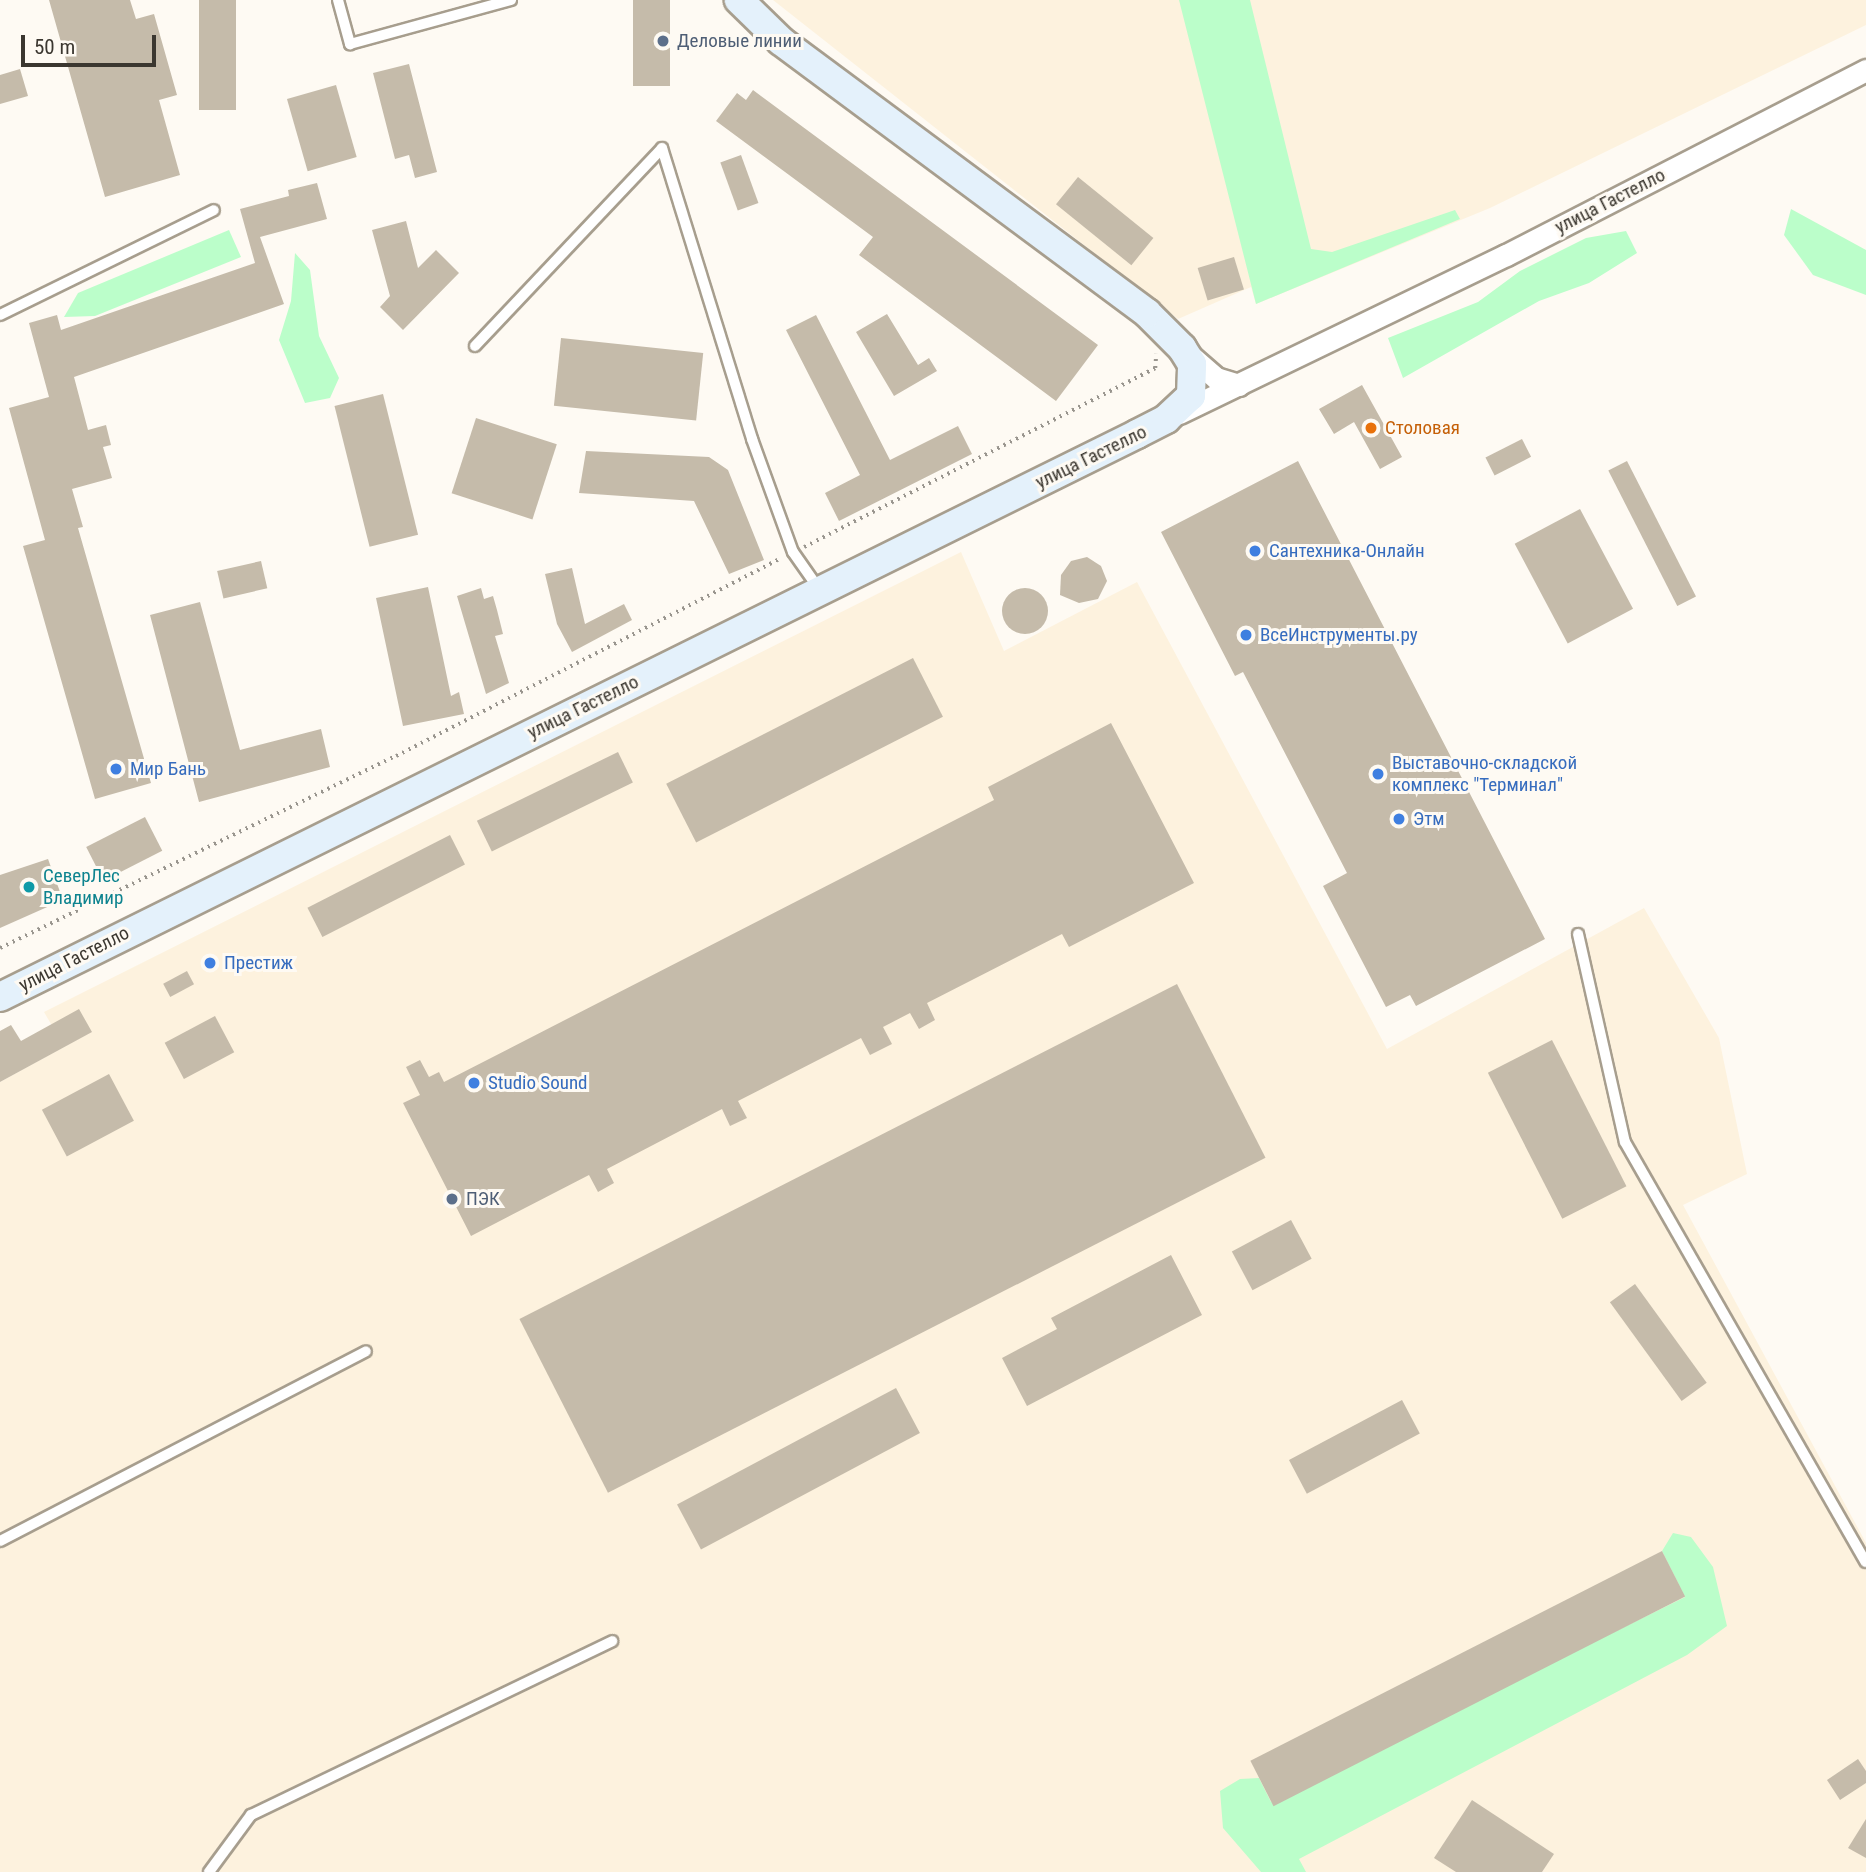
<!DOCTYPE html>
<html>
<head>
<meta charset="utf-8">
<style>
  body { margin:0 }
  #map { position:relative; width:1866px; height:1872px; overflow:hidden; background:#fefaf3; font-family:"Roboto Condensed",sans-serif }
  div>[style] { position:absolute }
  .built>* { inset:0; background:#fdf2de }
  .green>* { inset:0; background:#bbfeca }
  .building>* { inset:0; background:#c5bbaa; transform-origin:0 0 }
  .round { border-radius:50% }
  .path>* { height:3.5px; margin-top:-1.75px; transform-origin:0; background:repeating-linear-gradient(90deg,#99958e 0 2px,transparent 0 7px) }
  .roads { filter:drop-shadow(2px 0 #a79e8e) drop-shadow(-2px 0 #a79e8e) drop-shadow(0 2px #a79e8e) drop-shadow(0 -2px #a79e8e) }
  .lane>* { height:10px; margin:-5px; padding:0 5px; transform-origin:5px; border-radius:5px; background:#fff }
  .street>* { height:21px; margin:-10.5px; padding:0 10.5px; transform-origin:10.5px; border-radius:10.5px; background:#fff }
  .secondary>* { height:28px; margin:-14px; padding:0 14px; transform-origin:14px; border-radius:14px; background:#e4f1fb }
  .dots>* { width:19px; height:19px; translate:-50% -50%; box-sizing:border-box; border:4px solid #fefaf3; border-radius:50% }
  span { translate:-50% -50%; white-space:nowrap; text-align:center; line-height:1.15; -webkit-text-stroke:6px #fefaf3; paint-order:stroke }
  .service-label { font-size:19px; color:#4e5e75 }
  .left { translate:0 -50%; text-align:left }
  .street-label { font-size:19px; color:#3b3730 }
  .food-label { font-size:19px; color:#c56008 }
  .shop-label { font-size:19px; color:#366cbe }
  .culture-label { font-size:19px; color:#0d838f }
  .scale { position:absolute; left:21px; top:35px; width:135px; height:32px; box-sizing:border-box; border:4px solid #3b3730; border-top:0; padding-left:9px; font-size:21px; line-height:24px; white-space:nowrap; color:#3b3730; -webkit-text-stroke:5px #fefaf3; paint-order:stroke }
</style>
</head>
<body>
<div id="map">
  <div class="built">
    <div style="clip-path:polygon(773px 0,1866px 0,1866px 25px,1490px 208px,1256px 304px,1251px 287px,1178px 319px)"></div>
    <div style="clip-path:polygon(961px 552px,1004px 651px,1137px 582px,1387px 1049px,1644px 908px,1719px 1038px,1747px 1174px,1683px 1205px,1866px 1543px,1866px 1872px,0 1872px,0 1082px,91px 1032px,51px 1024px,44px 1012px)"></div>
  </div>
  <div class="green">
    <div style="clip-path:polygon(1179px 0,1250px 0,1311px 249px,1332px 252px,1455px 210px,1460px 219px,1256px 304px)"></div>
    <div style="clip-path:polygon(1791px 209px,1866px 250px,1866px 295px,1813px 275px,1784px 235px)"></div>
    <div style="clip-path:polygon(229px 230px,241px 257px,95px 316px,64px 317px,78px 293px)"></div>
    <div style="clip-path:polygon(1626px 231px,1637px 253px,1589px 283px,1539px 301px,1403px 378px,1388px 338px,1478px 302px,1520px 271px,1586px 238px)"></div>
    <div style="clip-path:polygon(295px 253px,310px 270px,319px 336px,339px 378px,330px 398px,305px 403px,279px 340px,291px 301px)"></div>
    <div style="clip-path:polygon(1673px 1533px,1691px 1537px,1713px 1567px,1727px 1626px,1687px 1655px,1299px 1859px,1306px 1872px,1261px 1872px,1223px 1828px,1220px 1791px,1240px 1779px,1259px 1778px,1271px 1802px,1685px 1597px,1662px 1551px)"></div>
  </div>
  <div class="building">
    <div style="clip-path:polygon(49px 0,130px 0,136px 19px,154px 14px,177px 95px,159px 100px,180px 175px,105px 197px)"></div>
    <div style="left:199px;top:0;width:37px;height:110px"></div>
    <div style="left:633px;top:0;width:37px;height:86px"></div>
    <div style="clip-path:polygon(409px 64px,437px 172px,415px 178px,409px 155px,395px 159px,373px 73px)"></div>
    <div style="clip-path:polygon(20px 69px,28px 96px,0 104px,0 75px)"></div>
    <div style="left:336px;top:85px;width:75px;height:51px;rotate:74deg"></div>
    <div style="clip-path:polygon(753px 90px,1098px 345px,1056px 401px,859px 255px,873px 237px,716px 121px,737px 93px,746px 100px)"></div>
    <div style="left:741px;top:155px;width:51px;height:22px;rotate:70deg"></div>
    <div style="left:1078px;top:177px;width:97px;height:35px;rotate:39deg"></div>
    <div style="clip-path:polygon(317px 183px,327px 219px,260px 237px,284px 304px,74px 377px,88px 430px,106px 425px,111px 445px,103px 447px,112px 478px,72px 489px,83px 527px,78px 528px,151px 783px,95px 799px,23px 546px,45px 540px,9px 408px,49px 397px,29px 323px,57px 315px,61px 330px,255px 263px,240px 209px,289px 196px,288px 190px)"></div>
    <div style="clip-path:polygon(406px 221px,418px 268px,436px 250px,459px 273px,403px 330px,380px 307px,390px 296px,372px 230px)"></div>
    <div style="left:1234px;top:257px;width:34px;height:38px;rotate:73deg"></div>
    <div style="clip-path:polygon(887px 314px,918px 365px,929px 358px,937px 371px,894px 396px,856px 332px)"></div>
    <div style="clip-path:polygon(816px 315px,890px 460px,958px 426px,972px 454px,839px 521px,825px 493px,860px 475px,786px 330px)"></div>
    <div style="left:561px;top:338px;width:143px;height:68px;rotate:6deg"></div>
    <div style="clip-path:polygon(1362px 385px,1402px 457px,1380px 469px,1354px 422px,1334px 434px,1319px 409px)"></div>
    <div style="left:383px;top:394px;width:145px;height:50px;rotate:76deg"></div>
    <div style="left:476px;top:418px;width:85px;height:79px;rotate:18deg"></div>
    <div style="left:1522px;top:439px;width:20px;height:41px;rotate:63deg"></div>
    <div style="clip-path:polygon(586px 451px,709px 457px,728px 470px,764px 560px,729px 574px,694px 501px,579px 493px)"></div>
    <div style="clip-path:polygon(1298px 461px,1545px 939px,1416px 1006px,1410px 995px,1386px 1007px,1323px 886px,1347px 873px,1243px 672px,1235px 676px,1161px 532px)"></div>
    <div style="left:1627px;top:461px;width:152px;height:21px;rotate:63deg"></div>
    <div style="left:1580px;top:509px;width:113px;height:74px;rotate:62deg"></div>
    <div style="clip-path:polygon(1087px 557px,1101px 566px,1107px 581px,1098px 599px,1079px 603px,1060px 595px,1061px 575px,1071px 561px)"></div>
    <div style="left:261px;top:561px;width:28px;height:45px;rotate:77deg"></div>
    <div style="clip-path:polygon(572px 568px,585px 624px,624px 604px,632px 620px,572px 652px,557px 624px,545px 574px)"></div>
    <div style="clip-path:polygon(428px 587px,451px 696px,459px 692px,464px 714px,403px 726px,376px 598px)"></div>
    <div class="round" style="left:1002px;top:588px;width:46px;height:46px"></div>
    <div style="clip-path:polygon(481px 588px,484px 599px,493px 596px,497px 610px,503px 634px,495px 636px,509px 683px,486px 694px,457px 596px)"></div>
    <div style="clip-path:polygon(200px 602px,240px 750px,321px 729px,330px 767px,199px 802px,150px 615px)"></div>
    <div style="left:913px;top:658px;width:66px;height:277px;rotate:63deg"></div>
    <div style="clip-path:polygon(1111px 723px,1194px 883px,1069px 947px,1062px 934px,927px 1003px,935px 1020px,919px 1029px,910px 1013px,883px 1027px,892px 1044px,870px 1055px,861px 1038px,738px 1101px,747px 1118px,730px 1126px,722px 1109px,607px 1169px,614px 1183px,598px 1192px,589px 1175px,471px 1236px,403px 1103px,420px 1095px,406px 1067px,420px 1060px,429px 1077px,439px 1072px,444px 1082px,994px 800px,988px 787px)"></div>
    <div style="left:618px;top:752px;width:34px;height:157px;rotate:64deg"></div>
    <div style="left:145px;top:817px;width:38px;height:66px;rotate:63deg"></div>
    <div style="left:450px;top:835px;width:33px;height:160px;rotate:63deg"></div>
    <div style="clip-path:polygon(48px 859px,63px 900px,0 928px,0 875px)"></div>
    <div style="left:187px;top:971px;width:15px;height:27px;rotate:62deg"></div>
    <div style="left:1177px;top:984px;width:195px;height:738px;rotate:63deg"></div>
    <div style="clip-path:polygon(79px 1009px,92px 1032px,0 1082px,0 1031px,11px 1025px,21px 1041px)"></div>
    <div style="left:215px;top:1016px;width:41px;height:57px;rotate:62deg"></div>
    <div style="left:1552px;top:1040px;width:164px;height:72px;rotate:63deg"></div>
    <div style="left:109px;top:1074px;width:53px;height:76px;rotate:62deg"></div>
    <div style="left:1291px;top:1220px;width:44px;height:67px;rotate:62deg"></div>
    <div style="clip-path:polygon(1171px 1255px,1202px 1315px,1027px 1406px,1002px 1358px,1057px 1329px,1051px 1318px)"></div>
    <div style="left:1635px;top:1284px;width:122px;height:31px;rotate:54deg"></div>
    <div style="left:896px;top:1388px;width:51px;height:248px;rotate:62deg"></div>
    <div style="left:1402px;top:1400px;width:38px;height:128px;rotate:62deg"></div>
    <div style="left:1662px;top:1551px;width:51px;height:462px;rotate:63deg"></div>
    <div style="clip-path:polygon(1858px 1759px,1866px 1771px,1866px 1783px,1840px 1800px,1827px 1780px)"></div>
    <div style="clip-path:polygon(1472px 1800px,1554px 1854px,1542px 1872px,1456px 1872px,1434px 1858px)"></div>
    <div style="clip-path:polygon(1866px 1819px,1866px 1858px,1848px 1848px)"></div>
  </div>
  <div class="path">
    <div style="left:804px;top:547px;width:394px;rotate:-27deg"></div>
    <div style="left:1155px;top:368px;width:14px;rotate:-86deg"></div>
    <div style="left:0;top:948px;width:440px;rotate:-25.9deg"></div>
    <div style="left:396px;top:756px;width:433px;rotate:-27.2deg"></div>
  </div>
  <div class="roads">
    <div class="lane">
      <div style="left:338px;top:0;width:46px;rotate:74.7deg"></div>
      <div style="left:350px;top:44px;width:167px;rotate:-15.3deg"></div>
      <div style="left:0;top:315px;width:238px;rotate:-26.1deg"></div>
      <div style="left:475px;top:346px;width:272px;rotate:-46.6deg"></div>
      <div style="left:662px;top:148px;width:305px;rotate:72.8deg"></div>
      <div style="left:752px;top:439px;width:120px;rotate:70.1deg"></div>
      <div style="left:793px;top:552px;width:45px;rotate:54.9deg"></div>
      <div style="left:1578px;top:934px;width:213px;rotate:77.3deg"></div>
      <div style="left:1625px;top:1142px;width:484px;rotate:60.2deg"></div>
      <div style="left:0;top:1541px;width:412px;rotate:-27.4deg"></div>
      <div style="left:209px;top:1872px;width:71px;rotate:-53.6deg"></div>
      <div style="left:251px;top:1815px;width:401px;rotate:-25.7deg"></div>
    </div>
    <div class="street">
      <div style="left:1186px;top:352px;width:40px;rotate:41deg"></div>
      <div style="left:1216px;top:378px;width:24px;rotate:17deg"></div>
      <div style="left:1179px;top:413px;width:363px;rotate:-25.8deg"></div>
      <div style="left:1506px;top:255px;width:405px;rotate:-27.2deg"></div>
    </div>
    <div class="secondary">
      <div style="left:0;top:997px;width:1269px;rotate:-26.34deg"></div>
      <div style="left:1137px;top:434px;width:33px;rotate:-27deg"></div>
      <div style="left:1166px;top:419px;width:34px;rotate:-43deg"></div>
      <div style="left:1191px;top:396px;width:32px;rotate:-88deg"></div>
      <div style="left:1192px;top:364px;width:19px;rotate:-122deg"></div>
      <div style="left:1182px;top:348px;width:49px;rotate:-135deg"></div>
      <div style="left:1147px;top:313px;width:456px;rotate:-143.4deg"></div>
      <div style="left:781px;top:41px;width:59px;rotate:-135.7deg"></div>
    </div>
  </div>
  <div class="dots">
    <div style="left:663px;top:41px;background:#5c6f8a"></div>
    <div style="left:1371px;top:428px;background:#e8710a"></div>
    <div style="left:1255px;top:551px;background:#3f7fe0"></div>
    <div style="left:1246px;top:635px;background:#3f7fe0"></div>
    <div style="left:116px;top:769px;background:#3f7fe0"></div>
    <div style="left:1378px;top:774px;background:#3f7fe0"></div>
    <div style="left:1399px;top:819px;background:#3f7fe0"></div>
    <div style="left:29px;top:887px;background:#0f9aa8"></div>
    <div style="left:210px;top:963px;background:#3f7fe0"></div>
    <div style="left:474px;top:1083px;background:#3f7fe0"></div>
    <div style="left:452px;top:1199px;background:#5c6f8a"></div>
  </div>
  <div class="service-label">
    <span class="left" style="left:677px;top:41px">Деловые линии</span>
    <span class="left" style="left:466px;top:1199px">ПЭК</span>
  </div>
  <div class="street-label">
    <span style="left:1610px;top:201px;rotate:-27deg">улица Гастелло</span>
    <span style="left:1091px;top:457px;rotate:-26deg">улица Гастелло</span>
    <span style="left:583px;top:707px;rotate:-26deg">улица Гастелло</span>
    <span style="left:74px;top:959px;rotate:-27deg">улица Гастелло</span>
  </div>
  <div class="food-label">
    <span class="left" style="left:1385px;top:428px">Столовая</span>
  </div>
  <div class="shop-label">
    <span class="left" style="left:1269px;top:551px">Сантехника-Онлайн</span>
    <span class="left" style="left:1260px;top:635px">ВсеИнструменты.ру</span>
    <span class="left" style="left:1392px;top:774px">Выставочно-складской<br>комплекс "Терминал"</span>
    <span class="left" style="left:130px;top:769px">Мир Бань</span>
    <span class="left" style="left:1413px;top:819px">Этм</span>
    <span class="left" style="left:224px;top:963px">Престиж</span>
    <span class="left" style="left:488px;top:1083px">Studio Sound</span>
  </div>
  <div class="culture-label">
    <span class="left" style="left:43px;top:887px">СеверЛес<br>Владимир</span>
  </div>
  <div class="scale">50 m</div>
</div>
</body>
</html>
